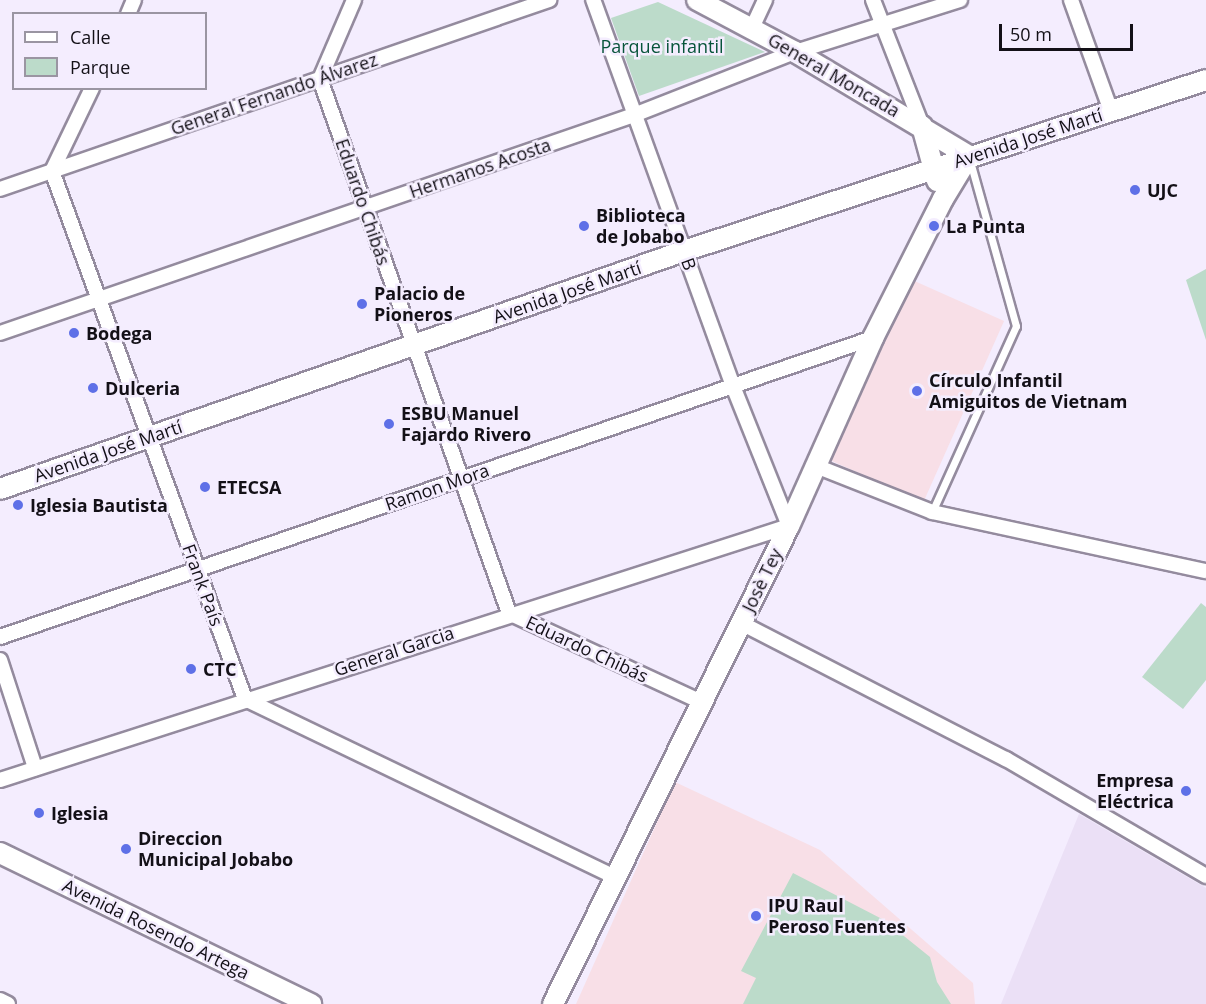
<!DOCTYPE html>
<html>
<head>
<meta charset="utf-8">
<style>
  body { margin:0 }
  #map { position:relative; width:1206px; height:1004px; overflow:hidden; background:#f4edfe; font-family:"Open Sans",sans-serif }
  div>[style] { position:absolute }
  .built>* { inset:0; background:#ebe0f6 }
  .education>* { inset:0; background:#f8dfe7; transform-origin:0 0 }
  .green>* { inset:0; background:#bcdbca }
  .roads { filter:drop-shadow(2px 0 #948b9e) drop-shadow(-2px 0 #948b9e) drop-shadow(0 2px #948b9e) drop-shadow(0 -2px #948b9e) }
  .lane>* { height:7px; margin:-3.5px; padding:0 3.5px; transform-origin:3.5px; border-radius:3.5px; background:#fff }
  .street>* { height:14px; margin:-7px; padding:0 7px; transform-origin:7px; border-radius:7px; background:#fff }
  .secondary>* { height:20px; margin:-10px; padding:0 10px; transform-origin:10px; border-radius:10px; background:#fff }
  .dots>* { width:16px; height:16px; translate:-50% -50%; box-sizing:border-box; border:3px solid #f4edfe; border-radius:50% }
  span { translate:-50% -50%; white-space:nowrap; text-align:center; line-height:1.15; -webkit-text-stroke:5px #f4edfe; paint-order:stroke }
  .park-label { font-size:18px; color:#07543a }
  .street-label { font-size:18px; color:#131017 }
  .poi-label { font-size:18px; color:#131017; font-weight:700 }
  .left { translate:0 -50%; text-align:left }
  .right { translate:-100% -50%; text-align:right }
  .legend { position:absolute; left:12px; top:12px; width:195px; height:78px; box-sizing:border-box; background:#f4edfe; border:2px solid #9a95a2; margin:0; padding:8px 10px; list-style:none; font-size:18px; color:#131017 }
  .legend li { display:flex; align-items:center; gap:12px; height:30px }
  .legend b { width:30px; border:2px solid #9a95a2 }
  .scale { position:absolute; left:999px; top:24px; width:134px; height:27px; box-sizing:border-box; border:3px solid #131017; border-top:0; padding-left:8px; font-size:18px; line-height:21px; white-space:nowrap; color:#131017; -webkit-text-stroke:4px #f4edfe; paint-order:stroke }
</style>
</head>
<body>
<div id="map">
  <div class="built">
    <div style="clip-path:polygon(1079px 814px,1206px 888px,1206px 1004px,1001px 1004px)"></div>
  </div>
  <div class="education">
    <div style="left:910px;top:279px;width:103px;height:198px;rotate:24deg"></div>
    <div style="clip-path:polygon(675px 782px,820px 850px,973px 983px,975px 1004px,576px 1004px)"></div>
  </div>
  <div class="green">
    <div style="clip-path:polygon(658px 2px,765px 52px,639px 96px,611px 18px)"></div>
    <div style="clip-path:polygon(1206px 269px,1206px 340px,1186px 280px)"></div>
    <div style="clip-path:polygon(1201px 603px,1206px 607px,1206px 680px,1183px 709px,1142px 677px)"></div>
    <div style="clip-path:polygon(793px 873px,884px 920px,930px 957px,937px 982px,951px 1004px,743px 1004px,756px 978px,741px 971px)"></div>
  </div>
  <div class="roads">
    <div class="lane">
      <div style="left:932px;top:512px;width:204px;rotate:-65.7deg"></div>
      <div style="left:1016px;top:326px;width:171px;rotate:-105.6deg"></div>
    </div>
    <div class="street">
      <div style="left:354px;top:0;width:86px;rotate:113.3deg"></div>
      <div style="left:320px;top:79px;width:566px;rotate:70.51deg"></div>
      <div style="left:509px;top:613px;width:213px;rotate:24.8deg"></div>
      <div style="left:873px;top:0;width:135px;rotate:68.7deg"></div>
      <div style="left:1071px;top:0;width:118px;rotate:70.2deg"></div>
      <div style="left:128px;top:14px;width:15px;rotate:-67deg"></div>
      <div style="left:752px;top:28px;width:31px;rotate:-65deg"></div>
      <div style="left:92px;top:88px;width:92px;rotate:115.7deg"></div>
      <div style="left:52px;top:171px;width:562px;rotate:69.92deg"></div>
      <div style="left:245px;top:699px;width:411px;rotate:25.7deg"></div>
      <div style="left:0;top:189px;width:581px;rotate:-19deg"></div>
      <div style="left:0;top:333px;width:670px;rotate:-18.98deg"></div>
      <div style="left:634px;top:115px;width:173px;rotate:-21.4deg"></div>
      <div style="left:795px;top:52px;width:173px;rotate:-17.5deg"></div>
      <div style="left:816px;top:466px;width:125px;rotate:21.6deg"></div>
      <div style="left:932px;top:512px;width:280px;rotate:12.2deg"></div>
      <div style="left:741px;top:623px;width:298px;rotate:27.2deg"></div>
      <div style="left:1006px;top:759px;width:232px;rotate:30.3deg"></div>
      <div style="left:0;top:637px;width:923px;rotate:-18.91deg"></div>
      <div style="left:0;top:660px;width:114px;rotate:72deg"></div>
      <div style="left:0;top:780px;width:829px;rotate:-17.84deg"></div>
      <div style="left:789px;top:526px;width:151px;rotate:-111.8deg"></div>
      <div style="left:733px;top:386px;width:411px;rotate:-109.9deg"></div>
      <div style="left:0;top:1000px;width:9px;rotate:27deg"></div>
    </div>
    <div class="secondary">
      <div style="left:922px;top:126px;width:57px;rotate:74.7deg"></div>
      <div style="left:0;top:489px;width:724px;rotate:-19.19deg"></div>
      <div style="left:684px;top:251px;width:549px;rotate:-18.14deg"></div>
      <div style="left:0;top:853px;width:346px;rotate:25.9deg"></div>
      <div style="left:553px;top:1004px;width:533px;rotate:-63.72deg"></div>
      <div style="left:789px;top:526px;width:206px;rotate:-65.9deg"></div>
      <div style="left:873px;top:338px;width:156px;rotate:-63.3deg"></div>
      <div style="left:943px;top:199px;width:50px;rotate:-58.8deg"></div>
      <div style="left:969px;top:156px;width:203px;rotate:-149.1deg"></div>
      <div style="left:795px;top:52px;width:111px;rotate:-152deg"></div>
    </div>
  </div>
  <div class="dots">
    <div style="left:1135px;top:190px;background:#5e70e7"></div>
    <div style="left:584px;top:226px;background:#5e70e7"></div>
    <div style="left:934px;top:226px;background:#5e70e7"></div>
    <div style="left:362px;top:304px;background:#5e70e7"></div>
    <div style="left:74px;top:333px;background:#5e70e7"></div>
    <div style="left:93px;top:388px;background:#5e70e7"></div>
    <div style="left:917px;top:391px;background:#5e70e7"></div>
    <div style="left:389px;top:424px;background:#5e70e7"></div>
    <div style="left:205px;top:487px;background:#5e70e7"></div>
    <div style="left:18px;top:505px;background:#5e70e7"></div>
    <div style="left:191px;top:669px;background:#5e70e7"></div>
    <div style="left:1186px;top:791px;background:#5e70e7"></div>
    <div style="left:39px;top:813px;background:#5e70e7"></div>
    <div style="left:126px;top:849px;background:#5e70e7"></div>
    <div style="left:756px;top:916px;background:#5e70e7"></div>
  </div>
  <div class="park-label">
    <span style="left:662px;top:46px">Parque infantil</span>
  </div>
  <div class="street-label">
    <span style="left:834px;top:75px;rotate:30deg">General Moncada</span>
    <span style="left:274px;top:94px;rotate:-19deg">General Fernando Álvarez</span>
    <span style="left:1028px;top:138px;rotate:-18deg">Avenida José Martí</span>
    <span style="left:480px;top:168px;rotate:-19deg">Hermanos Acosta</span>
    <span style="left:363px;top:202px;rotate:71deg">Eduardo Chibás</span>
    <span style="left:689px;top:264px;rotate:70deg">B</span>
    <span style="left:567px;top:292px;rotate:-19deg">Avenida José Martí</span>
    <span style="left:108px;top:451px;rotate:-19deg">Avenida José Martí</span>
    <span style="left:437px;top:487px;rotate:-19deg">Ramon Mora</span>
    <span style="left:762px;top:580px;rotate:-64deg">Josè Tey</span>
    <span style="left:203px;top:585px;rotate:70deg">Frank País</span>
    <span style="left:587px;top:649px;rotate:25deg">Eduardo Chibás</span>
    <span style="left:394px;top:651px;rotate:-18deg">General Garcia</span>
    <span style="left:156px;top:929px;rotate:26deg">Avenida Rosendo Artega</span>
  </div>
  <div class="poi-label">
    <span class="left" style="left:1147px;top:190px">UJC</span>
    <span class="left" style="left:596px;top:226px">Biblioteca<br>de Jobabo</span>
    <span class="left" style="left:946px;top:226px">La Punta</span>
    <span class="left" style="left:374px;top:304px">Palacio de<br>Pioneros</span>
    <span class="left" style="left:86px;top:333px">Bodega</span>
    <span class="left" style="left:929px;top:391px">Círculo Infantil<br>Amiguitos de Vietnam</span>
    <span class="left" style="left:105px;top:388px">Dulceria</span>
    <span class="left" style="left:401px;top:424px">ESBU Manuel<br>Fajardo Rivero</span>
    <span class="left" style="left:217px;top:487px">ETECSA</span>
    <span class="left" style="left:30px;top:505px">Iglesia Bautista</span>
    <span class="left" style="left:203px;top:669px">CTC</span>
    <span class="right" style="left:1174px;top:791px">Empresa<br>Eléctrica</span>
    <span class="left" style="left:51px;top:813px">Iglesia</span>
    <span class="left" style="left:138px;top:849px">Direccion<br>Municipal Jobabo</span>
    <span class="left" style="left:768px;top:916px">IPU Raul<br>Peroso Fuentes</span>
  </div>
  <ul class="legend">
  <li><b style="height:8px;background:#fff"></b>Calle</li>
  <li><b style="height:16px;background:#bcdbca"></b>Parque</li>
  </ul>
  <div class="scale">50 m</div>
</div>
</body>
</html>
